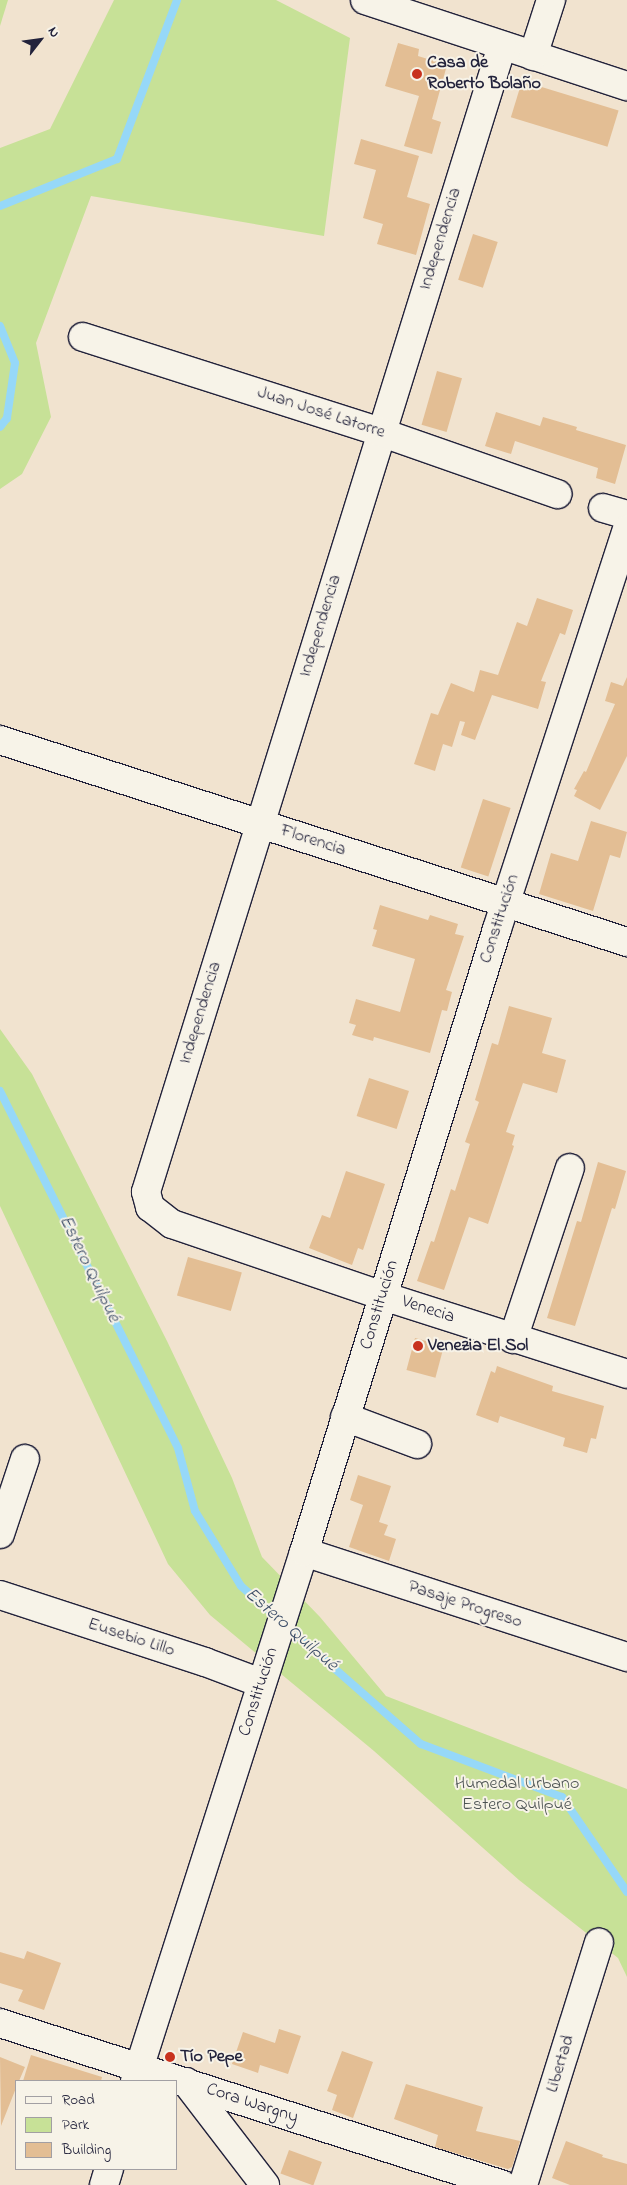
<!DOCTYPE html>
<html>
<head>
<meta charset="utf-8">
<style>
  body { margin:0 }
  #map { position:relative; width:627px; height:2185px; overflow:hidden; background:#f1e3cf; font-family:"Indie Flower",sans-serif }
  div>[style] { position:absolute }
  .green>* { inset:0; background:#c7e197 }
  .stream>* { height:8px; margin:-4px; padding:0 4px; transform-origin:4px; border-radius:4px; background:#96d8f8 }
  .building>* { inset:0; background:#e3be94; transform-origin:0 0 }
  .roads { filter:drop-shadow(1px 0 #22223b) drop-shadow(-1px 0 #22223b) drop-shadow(0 1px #22223b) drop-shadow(0 -1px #22223b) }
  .minor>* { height:28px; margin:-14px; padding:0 14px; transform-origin:14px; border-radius:14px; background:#f7f3e8 }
  .dots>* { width:14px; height:14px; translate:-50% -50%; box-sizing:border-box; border:2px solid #f7f3e8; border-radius:50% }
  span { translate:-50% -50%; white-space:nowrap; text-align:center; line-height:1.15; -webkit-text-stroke:4px #f7f3e8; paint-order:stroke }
  .poi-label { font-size:18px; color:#22223b; font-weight:700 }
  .left { translate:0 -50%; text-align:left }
  .street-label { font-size:18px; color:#22223b }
  .park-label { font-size:18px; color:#4b5252 }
  .water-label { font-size:19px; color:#3f506a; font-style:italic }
  .legend { position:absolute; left:15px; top:2080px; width:162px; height:90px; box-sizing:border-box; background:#f7f3e8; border:1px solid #a29fa3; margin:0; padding:6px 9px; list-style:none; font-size:15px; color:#22223b }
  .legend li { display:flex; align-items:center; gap:10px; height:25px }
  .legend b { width:25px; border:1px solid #a29fa3 }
  .north { position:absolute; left:15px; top:15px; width:50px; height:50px; -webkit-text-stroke:4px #f7f3e8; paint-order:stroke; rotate:60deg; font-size:14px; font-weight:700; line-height:20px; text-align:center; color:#22223b }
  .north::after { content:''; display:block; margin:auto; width:18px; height:22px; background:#22223b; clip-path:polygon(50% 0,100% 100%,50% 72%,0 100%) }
</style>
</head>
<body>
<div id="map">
  <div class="green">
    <div style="clip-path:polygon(0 0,8px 0,0 26px)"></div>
    <div style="clip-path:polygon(114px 0,276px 0,350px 38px,324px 236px,91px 196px,36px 343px,51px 417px,22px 474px,0 489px,0 148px,50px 129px)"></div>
    <div style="clip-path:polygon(0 1029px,32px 1074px,167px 1341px,232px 1478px,262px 1557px,320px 1617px,386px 1696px,627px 1789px,627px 1977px,618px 1958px,519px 1880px,374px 1751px,210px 1615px,168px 1564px,0 1206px)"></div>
  </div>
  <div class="stream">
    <div style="left:0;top:206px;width:126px;rotate:-21.9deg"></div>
    <div style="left:117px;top:159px;width:170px;rotate:-69.3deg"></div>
    <div style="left:0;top:326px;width:40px;rotate:68deg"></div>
    <div style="left:15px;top:363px;width:56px;rotate:98.3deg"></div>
    <div style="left:7px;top:418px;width:11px;rotate:128deg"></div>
    <div style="left:0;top:1091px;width:399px;rotate:63.5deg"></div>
    <div style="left:178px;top:1448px;width:65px;rotate:74.9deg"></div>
    <div style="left:195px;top:1511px;width:88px;rotate:58.5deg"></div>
    <div style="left:241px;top:1586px;width:48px;rotate:41.6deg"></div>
    <div style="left:286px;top:1626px;width:179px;rotate:41.2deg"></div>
    <div style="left:421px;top:1744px;width:151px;rotate:20.6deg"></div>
    <div style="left:562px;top:1797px;width:115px;rotate:55.6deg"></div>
  </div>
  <div class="building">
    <div style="clip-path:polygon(398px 43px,419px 49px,418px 56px,447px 65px,432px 119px,441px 122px,432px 154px,404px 146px,419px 96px,385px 86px)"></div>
    <div style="left:522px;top:81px;width:101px;height:38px;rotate:17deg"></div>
    <div style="clip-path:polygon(361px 139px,419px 156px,407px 197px,430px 204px,416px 255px,377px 244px,383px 224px,363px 218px,376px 170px,354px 164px)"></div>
    <div style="left:473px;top:234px;width:26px;height:48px;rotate:18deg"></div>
    <div style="left:437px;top:371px;width:26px;height:56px;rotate:16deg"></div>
    <div style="clip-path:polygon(496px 412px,540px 426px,543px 417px,577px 427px,576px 430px,626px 445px,615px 484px,596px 478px,598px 468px,515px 441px,511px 454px,485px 446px)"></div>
    <div style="clip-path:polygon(537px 598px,573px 610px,565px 635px,560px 633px,541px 681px,546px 682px,538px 709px,492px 695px,475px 740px,461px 735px,465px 722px,460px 721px,452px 747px,443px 744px,435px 771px,414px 764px,431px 713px,438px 715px,451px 683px,474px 692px,480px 670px,498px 675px,517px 622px,527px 626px)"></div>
    <div style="clip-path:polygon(627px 677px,627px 756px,600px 810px,574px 796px,577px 790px,574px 789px,584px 771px,586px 772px,615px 704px,605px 701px,611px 682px,623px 686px)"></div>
    <div style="left:483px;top:799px;width:29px;height:72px;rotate:18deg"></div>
    <div style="clip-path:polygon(591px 821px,627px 832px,620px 858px,610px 855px,593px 911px,539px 894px,551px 853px,578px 861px)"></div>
    <div style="clip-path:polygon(380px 905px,428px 920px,430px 915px,458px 924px,455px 934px,464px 936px,446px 990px,452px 992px,447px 1011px,442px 1010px,430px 1053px,374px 1037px,373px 1041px,352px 1035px,356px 1025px,349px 1023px,356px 999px,400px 1012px,415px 959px,372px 946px,377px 930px,373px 929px)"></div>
    <div style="clip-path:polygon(509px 1006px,552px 1018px,542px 1053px,566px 1060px,557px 1093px,523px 1083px,506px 1132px,515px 1135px,512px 1145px,514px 1146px,488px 1224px,469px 1217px,444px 1290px,417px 1281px,431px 1241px,434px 1242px,451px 1189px,455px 1191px,470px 1144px,465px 1142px,479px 1102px,475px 1100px,492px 1043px,498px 1045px)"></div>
    <div style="left:369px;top:1078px;width:42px;height:40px;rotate:18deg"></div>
    <div style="clip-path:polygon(598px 1162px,626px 1171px,615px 1209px,612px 1208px,575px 1326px,547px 1318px,577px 1221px,581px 1222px)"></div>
    <div style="clip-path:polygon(346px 1171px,385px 1184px,363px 1250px,358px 1248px,352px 1265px,309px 1248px,322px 1215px,330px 1218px)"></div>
    <div style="left:188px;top:1257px;width:56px;height:40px;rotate:16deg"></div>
    <div style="left:415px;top:1338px;width:30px;height:33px;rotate:15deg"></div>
    <div style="clip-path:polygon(497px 1366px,553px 1386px,552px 1391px,604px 1406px,596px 1439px,591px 1438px,587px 1453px,563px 1446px,565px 1438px,500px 1416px,498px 1423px,476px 1415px,491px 1371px,495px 1373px)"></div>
    <div style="clip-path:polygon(358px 1475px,391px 1486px,379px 1522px,388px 1525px,384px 1535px,396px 1539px,389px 1561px,349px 1547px,363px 1505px,350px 1500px)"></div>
    <div style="clip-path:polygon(27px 1951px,61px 1963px,44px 2010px,18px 2001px,23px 1990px,0 1983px,0 1952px,24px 1959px)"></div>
    <div style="clip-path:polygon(279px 2029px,301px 2036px,288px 2074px,260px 2065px,258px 2073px,232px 2064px,243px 2032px,275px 2043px)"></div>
    <div style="clip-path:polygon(342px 2051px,373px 2062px,353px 2118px,332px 2110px,337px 2095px,327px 2091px)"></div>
    <div style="clip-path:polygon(31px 2055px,102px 2077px,101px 2081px,23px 2081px)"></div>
    <div style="clip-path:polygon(0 2057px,25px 2067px,19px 2081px,16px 2081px,16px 2088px,1px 2126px)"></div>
    <div style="clip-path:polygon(406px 2084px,483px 2107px,476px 2131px,520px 2141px,512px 2167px,508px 2169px,435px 2147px,438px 2135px,394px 2119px)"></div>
    <div style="clip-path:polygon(566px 2141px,603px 2155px,602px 2157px,627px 2164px,627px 2185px,570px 2185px,552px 2178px)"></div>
    <div style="left:289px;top:2150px;width:35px;height:25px;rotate:20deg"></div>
  </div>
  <div class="roads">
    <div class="minor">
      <div style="left:365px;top:0;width:276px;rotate:18.2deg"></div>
      <div style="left:502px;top:46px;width:1200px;rotate:107.26deg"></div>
      <div style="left:146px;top:1192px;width:16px;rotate:75deg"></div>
      <div style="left:150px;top:1207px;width:28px;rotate:38deg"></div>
      <div style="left:172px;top:1224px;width:223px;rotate:18.8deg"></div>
      <div style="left:383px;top:1296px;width:256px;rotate:17.7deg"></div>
      <div style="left:533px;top:56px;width:59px;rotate:-72.2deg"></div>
      <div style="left:83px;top:337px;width:312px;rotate:17.7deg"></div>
      <div style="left:380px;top:432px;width:188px;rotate:19.3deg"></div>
      <div style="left:603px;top:508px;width:25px;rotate:16deg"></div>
      <div style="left:0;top:740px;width:659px;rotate:17.86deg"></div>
      <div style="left:513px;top:1339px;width:180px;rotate:-71.6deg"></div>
      <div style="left:345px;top:1417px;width:77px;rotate:20.6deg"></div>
      <div style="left:0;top:1534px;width:79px;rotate:-71.6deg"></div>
      <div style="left:304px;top:1552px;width:340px;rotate:18deg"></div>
      <div style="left:0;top:1595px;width:216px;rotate:18.1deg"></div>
      <div style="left:205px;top:1662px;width:60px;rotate:20.6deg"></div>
      <div style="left:0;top:2023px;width:528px;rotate:17.85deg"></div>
      <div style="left:135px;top:2081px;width:555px;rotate:-72.28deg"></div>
      <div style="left:304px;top:1552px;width:652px;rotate:-72.79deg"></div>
      <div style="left:497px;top:929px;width:420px;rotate:-72deg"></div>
      <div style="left:186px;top:2082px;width:130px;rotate:52.5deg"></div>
      <div style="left:104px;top:2185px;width:17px;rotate:-73deg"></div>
      <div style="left:523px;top:2185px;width:254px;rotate:-72.6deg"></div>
    </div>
  </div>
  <div class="dots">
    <div style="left:417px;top:74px;background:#c8321e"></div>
    <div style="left:418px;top:1346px;background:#c8321e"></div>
    <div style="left:170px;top:2057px;background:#c8321e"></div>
  </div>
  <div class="poi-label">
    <span class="left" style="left:427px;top:74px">Casa de<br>Roberto Bolaño</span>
    <span class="left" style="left:428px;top:1346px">Venezia El Sol</span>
    <span class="left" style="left:180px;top:2057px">Tío Pepe</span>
  </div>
  <div class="street-label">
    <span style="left:441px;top:239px;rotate:-73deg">Independencia</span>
    <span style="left:321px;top:413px;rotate:18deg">Juan José Latorre</span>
    <span style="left:321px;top:626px;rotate:-73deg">Independencia</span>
    <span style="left:313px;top:841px;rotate:18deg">Florencia</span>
    <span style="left:500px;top:919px;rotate:-72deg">Constitución</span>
    <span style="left:201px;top:1013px;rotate:-73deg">Independencia</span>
    <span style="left:380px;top:1305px;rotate:-73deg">Constitución</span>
    <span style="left:428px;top:1310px;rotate:18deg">Venecia</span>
    <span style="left:465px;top:1605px;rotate:18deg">Pasaje Progreso</span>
    <span style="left:131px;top:1638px;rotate:18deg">Eusebio Lillo</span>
    <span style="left:259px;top:1692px;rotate:-72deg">Constitución</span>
    <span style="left:561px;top:2064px;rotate:-73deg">Libertad</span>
    <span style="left:252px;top:2104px;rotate:18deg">Cora Wargny</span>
  </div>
  <div class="park-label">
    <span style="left:517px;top:1795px">Humedal Urbano<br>Estero Quilpué</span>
  </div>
  <div class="water-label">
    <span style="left:89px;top:1269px;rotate:64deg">Estero Quilpué</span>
    <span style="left:291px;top:1630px;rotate:41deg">Estero Quilpué</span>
  </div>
  <ul class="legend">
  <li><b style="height:6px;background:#f7f3e8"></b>Road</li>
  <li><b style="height:14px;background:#c7e197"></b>Park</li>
  <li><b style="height:14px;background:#e3be94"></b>Building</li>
  </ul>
  <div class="north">N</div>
</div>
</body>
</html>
